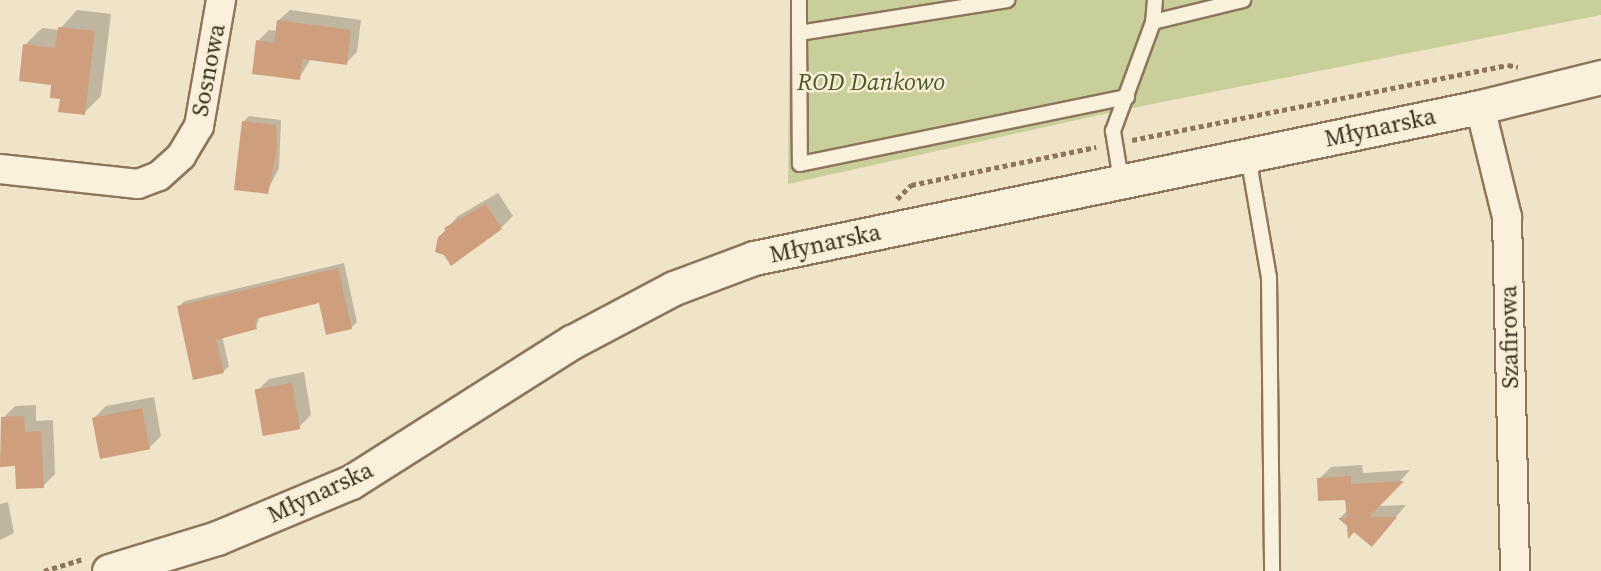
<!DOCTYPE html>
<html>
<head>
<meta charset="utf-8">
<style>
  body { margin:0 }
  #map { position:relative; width:1601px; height:571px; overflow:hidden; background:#f0e4c8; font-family:"Source Serif 4",serif }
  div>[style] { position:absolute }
  .green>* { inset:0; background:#c9cf9b }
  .shadow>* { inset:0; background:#0003 }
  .building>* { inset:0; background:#cf9f7d; transform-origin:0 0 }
  .path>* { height:4.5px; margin-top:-2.25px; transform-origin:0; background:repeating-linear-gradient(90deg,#8d765c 0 5px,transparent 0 8.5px) }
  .roads { filter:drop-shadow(2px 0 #8d765c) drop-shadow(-2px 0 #8d765c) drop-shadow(0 2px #8d765c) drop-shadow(0 -2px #8d765c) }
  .service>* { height:14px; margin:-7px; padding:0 7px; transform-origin:7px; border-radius:7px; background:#faf1dc }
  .minor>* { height:28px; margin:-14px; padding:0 14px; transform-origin:14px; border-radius:14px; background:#faf1dc }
  .tertiary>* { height:33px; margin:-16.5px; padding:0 16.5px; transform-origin:16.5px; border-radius:16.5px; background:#faf1dc }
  span { translate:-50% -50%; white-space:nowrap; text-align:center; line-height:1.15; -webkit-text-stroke:5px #f7eed8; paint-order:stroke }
  .street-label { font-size:24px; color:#3d2e20 }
  .park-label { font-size:24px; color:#4d5a26; font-style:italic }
</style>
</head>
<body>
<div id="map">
  <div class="green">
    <div style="clip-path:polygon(790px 0,1601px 0,1601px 15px,1122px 110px,788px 184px)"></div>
  </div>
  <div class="shadow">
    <div style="clip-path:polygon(77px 10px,111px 14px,101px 96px,84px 113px,62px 98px,25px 45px,42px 28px,59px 30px)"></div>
    <div style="clip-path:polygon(290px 10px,361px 20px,357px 52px,346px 63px,311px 59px,299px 78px,258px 41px,269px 30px,277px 31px,279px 20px)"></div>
    <div style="clip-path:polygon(249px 116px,281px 120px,279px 168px,267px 192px,243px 122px)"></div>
    <div style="clip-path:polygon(498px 193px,513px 216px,501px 228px,439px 237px,458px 216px)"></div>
    <div style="clip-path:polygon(344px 263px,357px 322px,351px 328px,320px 301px,260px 316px,256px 327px,222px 336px,229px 366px,223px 372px,179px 306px,185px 301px)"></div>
    <div style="clip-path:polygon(304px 372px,311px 415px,299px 427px,257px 391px,269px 379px)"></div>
    <div style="clip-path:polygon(154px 397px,161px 436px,149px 448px,94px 418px,106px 406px)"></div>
    <div style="clip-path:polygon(36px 405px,36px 421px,53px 420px,55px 474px,43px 486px,17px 464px,0 465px,3px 418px,15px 406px)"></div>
    <div style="clip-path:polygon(1362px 465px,1363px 473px,1410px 470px,1378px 506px,1406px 505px,1383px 532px,1349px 525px,1340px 518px,1348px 510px,1347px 498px,1319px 479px,1331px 467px)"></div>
    <div style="clip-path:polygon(8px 502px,14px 533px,0 540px,0 504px)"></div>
  </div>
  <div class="building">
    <div style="clip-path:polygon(277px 20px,351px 30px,347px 65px,302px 59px,300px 80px,252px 74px,256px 40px,274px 43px)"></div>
    <div style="clip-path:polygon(58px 27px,95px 31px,85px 115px,58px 112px,60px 99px,50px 98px,51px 85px,19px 81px,23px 44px,55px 48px)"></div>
    <div style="clip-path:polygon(242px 121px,276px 125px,277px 149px,268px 194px,234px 190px)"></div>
    <div style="clip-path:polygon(486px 204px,502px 229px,451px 266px,444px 255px,435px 252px,438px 237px,446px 231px,444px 228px)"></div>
    <div style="clip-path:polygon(338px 268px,352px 329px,326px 335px,319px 303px,255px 319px,257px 329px,216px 340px,224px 373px,193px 380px,177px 306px)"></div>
    <div style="left:292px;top:383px;width:47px;height:38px;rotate:80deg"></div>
    <div style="left:142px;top:408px;width:42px;height:51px;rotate:79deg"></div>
    <div style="clip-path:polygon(24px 416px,25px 432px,41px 431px,44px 488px,16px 489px,15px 466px,0 467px,1px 417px)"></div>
    <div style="clip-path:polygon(1351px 476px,1351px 484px,1404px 481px,1369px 517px,1397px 517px,1372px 547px,1354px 532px,1348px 539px,1347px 526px,1338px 518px,1347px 518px,1345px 500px,1318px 501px,1317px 478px)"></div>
  </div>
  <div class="path">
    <div style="left:1132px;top:140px;width:383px;rotate:-11.3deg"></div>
    <div style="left:1508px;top:65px;width:10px;rotate:11deg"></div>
    <div style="left:897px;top:199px;width:20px;rotate:-45deg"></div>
    <div style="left:911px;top:185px;width:189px;rotate:-11.6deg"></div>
    <div style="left:44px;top:571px;width:41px;rotate:-17.1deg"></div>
  </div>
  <div class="roads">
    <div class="service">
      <div style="left:799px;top:0;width:33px;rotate:90deg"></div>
      <div style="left:799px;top:33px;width:211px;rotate:-9deg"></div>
      <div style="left:1155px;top:0;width:22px;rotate:95deg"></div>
      <div style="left:1153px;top:22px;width:93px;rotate:-13.7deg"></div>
      <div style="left:799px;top:33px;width:131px;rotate:89.6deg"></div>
      <div style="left:800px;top:164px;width:334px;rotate:-11.6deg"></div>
      <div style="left:1248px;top:156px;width:123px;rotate:80.2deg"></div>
      <div style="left:1269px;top:277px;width:294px;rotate:89.4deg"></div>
      <div style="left:1121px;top:180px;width:50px;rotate:-99.3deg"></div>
      <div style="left:1113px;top:131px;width:116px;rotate:-69.8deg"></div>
    </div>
    <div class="minor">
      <div style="left:1480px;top:107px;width:113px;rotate:76.2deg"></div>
      <div style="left:1507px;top:217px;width:354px;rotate:88.7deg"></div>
      <div style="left:0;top:169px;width:139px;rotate:6.2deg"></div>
      <div style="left:138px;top:184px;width:22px;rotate:-21deg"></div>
      <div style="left:159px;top:176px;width:30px;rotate:-42deg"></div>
      <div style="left:181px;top:156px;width:35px;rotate:-59deg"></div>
      <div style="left:199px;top:126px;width:128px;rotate:-80.1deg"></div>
    </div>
    <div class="tertiary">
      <div style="left:109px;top:571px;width:113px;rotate:-17deg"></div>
      <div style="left:217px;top:538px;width:145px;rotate:-22.7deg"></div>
      <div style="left:351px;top:482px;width:262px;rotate:-32.4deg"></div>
      <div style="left:572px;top:342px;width:115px;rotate:-27.9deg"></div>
      <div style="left:674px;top:288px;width:85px;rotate:-20.6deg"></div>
      <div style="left:754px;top:258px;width:742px;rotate:-11.75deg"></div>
      <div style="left:1480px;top:107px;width:125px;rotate:-13.9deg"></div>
    </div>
  </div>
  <div class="street-label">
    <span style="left:208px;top:70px;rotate:-79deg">Sosnowa</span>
    <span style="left:1380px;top:127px;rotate:-12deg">Młynarska</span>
    <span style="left:825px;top:243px;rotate:-12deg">Młynarska</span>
    <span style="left:1509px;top:337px;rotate:-91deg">Szafirowa</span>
    <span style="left:320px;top:492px;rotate:-25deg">Młynarska</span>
  </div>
  <div class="park-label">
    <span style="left:871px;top:82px">ROD Dankowo</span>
  </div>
</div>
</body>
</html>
